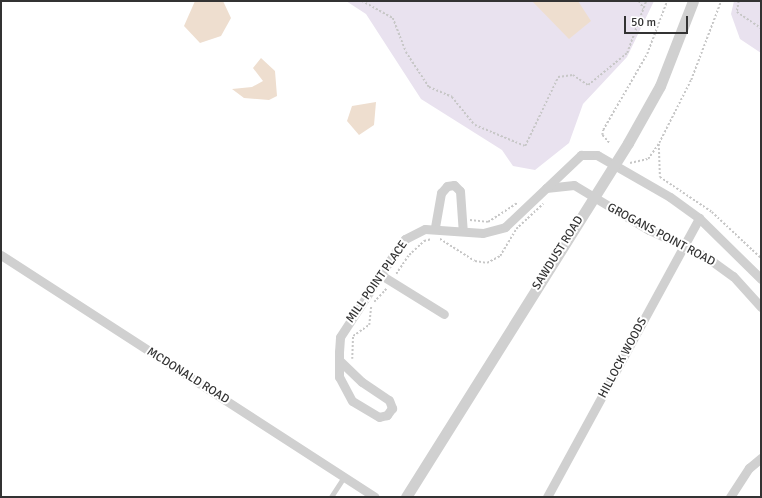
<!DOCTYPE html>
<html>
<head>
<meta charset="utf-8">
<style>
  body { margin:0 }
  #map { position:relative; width:762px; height:498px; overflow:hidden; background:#fff; font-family:Signika,sans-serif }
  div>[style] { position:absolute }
  .green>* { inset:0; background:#e9e2ef }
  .water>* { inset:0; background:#eedecf }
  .path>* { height:1.5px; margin-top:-0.75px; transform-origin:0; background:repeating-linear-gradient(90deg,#c7c7c7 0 2px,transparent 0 4px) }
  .service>* { height:4.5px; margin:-2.25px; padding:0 2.25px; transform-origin:2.25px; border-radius:2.25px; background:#d0d0d0 }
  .minor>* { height:9px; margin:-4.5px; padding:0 4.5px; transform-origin:4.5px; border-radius:4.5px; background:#d0d0d0 }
  .tertiary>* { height:11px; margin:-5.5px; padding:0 5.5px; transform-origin:5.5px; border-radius:5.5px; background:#d0d0d0 }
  span { translate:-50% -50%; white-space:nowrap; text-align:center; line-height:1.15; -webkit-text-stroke:4px #fff; paint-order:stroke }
  .street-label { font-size:12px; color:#333 }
  .frame { position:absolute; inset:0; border:2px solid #333; pointer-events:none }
  .scale { position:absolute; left:624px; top:16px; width:64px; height:18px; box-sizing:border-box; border:2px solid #333; border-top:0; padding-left:5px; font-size:12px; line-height:14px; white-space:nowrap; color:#333; -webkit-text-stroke:3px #fff; paint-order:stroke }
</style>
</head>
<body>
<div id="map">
  <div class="green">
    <div style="clip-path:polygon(346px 1px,654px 1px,627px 57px,583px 104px,569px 143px,535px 170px,513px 166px,502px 150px,421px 99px,366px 14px)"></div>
    <div style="clip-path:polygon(734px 1px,761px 1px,761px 53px,740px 39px,731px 14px)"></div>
  </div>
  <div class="water">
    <div style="clip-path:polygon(195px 1px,223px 1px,231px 18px,221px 36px,200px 43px,184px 26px)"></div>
    <div style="clip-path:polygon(532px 1px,578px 1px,591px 21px,569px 39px)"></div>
    <div style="clip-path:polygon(261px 58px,275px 71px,277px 96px,269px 100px,244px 98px,232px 89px,252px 87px,263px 81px,253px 68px)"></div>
    <div style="clip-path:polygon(376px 102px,374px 125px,359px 135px,347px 121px,352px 106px)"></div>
  </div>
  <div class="path">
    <div style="left:362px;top:1px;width:35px;rotate:29deg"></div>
    <div style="left:393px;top:18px;width:36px;rotate:69deg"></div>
    <div style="left:406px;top:52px;width:42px;rotate:56.7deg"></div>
    <div style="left:429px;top:87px;width:25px;rotate:23deg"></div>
    <div style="left:452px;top:97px;width:36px;rotate:51deg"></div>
    <div style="left:475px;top:125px;width:54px;rotate:22.8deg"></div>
    <div style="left:525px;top:146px;width:76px;rotate:-64.4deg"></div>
    <div style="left:558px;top:77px;width:15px;rotate:-8deg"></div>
    <div style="left:573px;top:75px;width:18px;rotate:34deg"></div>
    <div style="left:588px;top:85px;width:50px;rotate:-39.4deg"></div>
    <div style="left:627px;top:53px;width:55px;rotate:-69.9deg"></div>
    <div style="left:639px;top:1px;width:9px;rotate:58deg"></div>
    <div style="left:739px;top:1px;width:11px;rotate:100deg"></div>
    <div style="left:737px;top:12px;width:29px;rotate:34deg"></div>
    <div style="left:609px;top:143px;width:11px;rotate:-131deg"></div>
    <div style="left:602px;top:135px;width:5px;rotate:-79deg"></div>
    <div style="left:603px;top:130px;width:88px;rotate:-59.9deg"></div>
    <div style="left:647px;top:54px;width:57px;rotate:-69.3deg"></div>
    <div style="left:659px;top:144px;width:33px;rotate:88deg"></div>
    <div style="left:660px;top:177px;width:63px;rotate:33.9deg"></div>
    <div style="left:712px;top:212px;width:67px;rotate:43.2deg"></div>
    <div style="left:630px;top:163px;width:18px;rotate:-13deg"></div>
    <div style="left:648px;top:159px;width:19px;rotate:-55deg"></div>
    <div style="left:659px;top:143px;width:71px;rotate:-63.1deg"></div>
    <div style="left:691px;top:80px;width:85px;rotate:-69.2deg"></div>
    <div style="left:470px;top:220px;width:18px;rotate:6deg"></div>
    <div style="left:488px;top:222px;width:35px;rotate:-33deg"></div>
    <div style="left:440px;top:239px;width:41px;rotate:32.2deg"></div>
    <div style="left:475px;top:261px;width:12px;rotate:9deg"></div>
    <div style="left:487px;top:263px;width:15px;rotate:-28deg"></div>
    <div style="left:500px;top:256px;width:31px;rotate:-59deg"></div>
    <div style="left:516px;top:229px;width:37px;rotate:-43deg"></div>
    <div style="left:396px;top:274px;width:23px;rotate:-56deg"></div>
    <div style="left:409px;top:255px;width:21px;rotate:-43deg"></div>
    <div style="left:424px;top:241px;width:8px;rotate:-14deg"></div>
    <div style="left:374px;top:302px;width:18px;rotate:-47deg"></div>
    <div style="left:352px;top:359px;width:23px;rotate:-88deg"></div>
    <div style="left:353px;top:336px;width:19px;rotate:-35deg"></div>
    <div style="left:369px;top:325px;width:18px;rotate:-84deg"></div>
  </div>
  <div class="service">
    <div style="left:331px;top:497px;width:24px;rotate:-57deg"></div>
  </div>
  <div class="minor">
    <div style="left:546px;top:188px;width:28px;rotate:-6deg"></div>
    <div style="left:574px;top:185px;width:87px;rotate:31deg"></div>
    <div style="left:649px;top:230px;width:62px;rotate:24.9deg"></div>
    <div style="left:705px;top:256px;width:34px;rotate:36deg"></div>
    <div style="left:733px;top:276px;width:42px;rotate:47.9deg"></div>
    <div style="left:435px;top:227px;width:35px;rotate:-80deg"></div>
    <div style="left:441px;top:193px;width:9px;rotate:-49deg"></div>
    <div style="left:447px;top:186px;width:7px;rotate:-8deg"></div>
    <div style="left:454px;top:185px;width:8px;rotate:45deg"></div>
    <div style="left:460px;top:191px;width:39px;rotate:86deg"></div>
    <div style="left:1px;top:255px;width:445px;rotate:32.9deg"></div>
    <div style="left:381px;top:275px;width:74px;rotate:31.8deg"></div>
    <div style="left:340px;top:361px;width:30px;rotate:44deg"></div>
    <div style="left:362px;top:382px;width:32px;rotate:34deg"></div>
    <div style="left:389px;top:400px;width:9px;rotate:69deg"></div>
    <div style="left:392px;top:408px;width:9px;rotate:126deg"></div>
    <div style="left:387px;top:415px;width:8px;rotate:166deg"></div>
    <div style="left:379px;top:417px;width:31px;rotate:-149deg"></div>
    <div style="left:352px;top:401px;width:27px;rotate:-118deg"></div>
    <div style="left:339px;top:377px;width:25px;rotate:-90deg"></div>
    <div style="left:339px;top:352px;width:15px;rotate:-86deg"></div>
    <div style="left:340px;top:337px;width:103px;rotate:-56.9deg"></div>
    <div style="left:396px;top:251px;width:15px;rotate:-53deg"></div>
    <div style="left:405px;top:239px;width:22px;rotate:-27deg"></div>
    <div style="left:425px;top:229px;width:58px;rotate:3.9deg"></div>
    <div style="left:483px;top:233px;width:23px;rotate:-15deg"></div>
    <div style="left:505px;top:227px;width:105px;rotate:-43.5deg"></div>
    <div style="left:581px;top:155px;width:16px"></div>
    <div style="left:597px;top:155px;width:84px;rotate:29.9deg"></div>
    <div style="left:670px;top:197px;width:36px;rotate:36deg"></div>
    <div style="left:699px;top:218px;width:87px;rotate:44.5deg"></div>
    <div style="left:547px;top:497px;width:318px;rotate:-61.4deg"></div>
    <div style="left:730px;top:497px;width:35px;rotate:-57deg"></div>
    <div style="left:749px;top:468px;width:16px;rotate:-40deg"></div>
  </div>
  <div class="tertiary">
    <div style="left:406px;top:497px;width:418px;rotate:-57.9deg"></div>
    <div style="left:628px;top:143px;width:65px;rotate:-60.7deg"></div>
    <div style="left:660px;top:86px;width:91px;rotate:-68.8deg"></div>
  </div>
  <div class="street-label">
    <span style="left:661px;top:235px;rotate:28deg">GROGANS POINT ROAD</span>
    <span style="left:558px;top:253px;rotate:-58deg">SAWDUST ROAD</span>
    <span style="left:377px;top:282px;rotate:-55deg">MILL POINT PLACE</span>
    <span style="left:623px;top:358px;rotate:-62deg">HILLOCK WOODS</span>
    <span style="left:188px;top:376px;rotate:32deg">MCDONALD ROAD</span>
  </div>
  <div class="frame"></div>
  <div class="scale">50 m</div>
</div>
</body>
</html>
